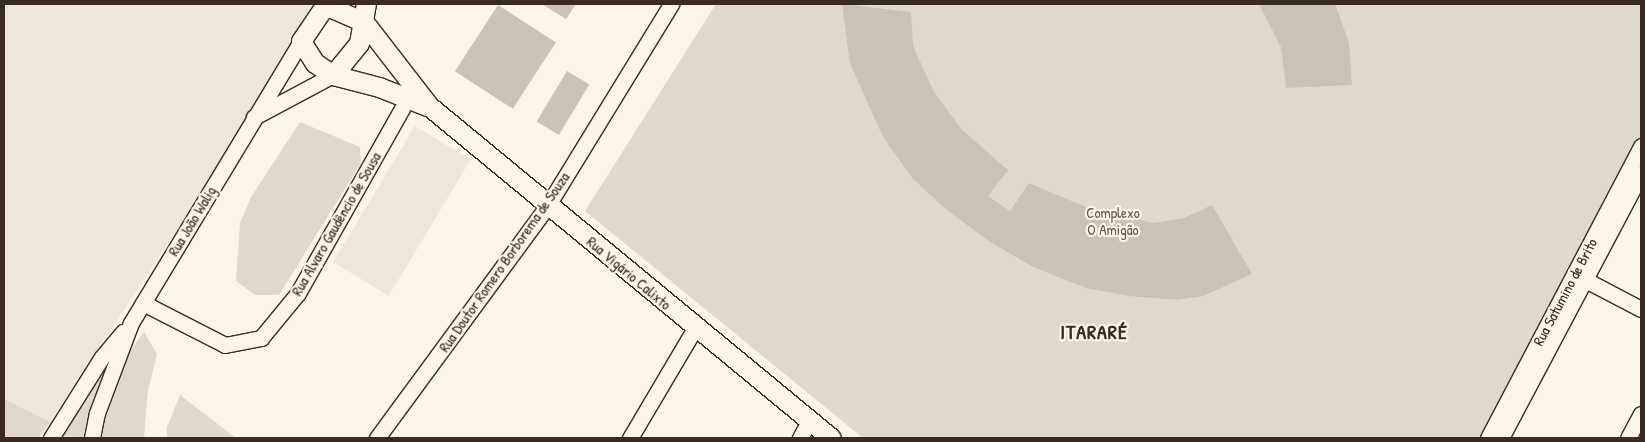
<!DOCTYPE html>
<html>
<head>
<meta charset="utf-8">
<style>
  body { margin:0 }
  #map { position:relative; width:1645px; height:442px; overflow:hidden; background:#fcf5e5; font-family:"Patrick Hand",sans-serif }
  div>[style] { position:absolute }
  .built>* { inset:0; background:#eee6d6; transform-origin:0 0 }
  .green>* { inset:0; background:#e0d8c8 }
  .building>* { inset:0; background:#ccc2b3; transform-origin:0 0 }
  .roads { filter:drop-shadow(1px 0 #3b2a1e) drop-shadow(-1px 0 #3b2a1e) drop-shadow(0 1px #3b2a1e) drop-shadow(0 -1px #3b2a1e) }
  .minor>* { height:15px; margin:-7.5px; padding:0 7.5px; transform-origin:7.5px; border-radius:7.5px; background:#fcf5e5 }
  .major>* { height:19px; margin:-9.5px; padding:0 9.5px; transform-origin:9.5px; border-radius:9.5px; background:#fcf5e5 }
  span { translate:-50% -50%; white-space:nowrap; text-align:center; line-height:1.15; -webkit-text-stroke:4.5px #fcf5e5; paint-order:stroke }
  .park-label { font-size:15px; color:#645648 }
  .street-label { font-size:15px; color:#3b2a1e }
  .district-label { font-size:20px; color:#3b2a1e; font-weight:700; letter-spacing:1px }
  .frame { position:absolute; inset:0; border:5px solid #3b2a1e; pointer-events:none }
</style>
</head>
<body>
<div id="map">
  <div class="built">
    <div style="clip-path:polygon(4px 4px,326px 4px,50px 422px,4px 399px)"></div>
    <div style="left:415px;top:126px;width:65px;height:159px;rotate:31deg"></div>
  </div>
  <div class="green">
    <div style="clip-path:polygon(716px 4px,1641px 4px,1641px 148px,1489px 438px,863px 438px,585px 211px)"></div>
    <div style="clip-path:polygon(300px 122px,360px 147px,361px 163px,279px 295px,255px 295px,236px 281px,240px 223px,251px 197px)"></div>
    <div style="clip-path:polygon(144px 332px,157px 354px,148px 390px,144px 438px,102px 438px,112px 375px)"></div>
    <div style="clip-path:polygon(121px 340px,88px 438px,56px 438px)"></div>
    <div style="clip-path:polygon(180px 395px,236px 438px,167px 438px,167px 427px)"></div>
    <div style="clip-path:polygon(4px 399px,50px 422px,39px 438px,4px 438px)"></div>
  </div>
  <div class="building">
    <div style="clip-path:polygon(542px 4px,576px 4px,566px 19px)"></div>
    <div style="clip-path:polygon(842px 4px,911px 12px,913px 46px,934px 92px,962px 130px,1008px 170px,988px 196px,1010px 211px,1029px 183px,1088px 208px,1154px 223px,1184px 218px,1212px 205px,1252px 274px,1203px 296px,1177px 300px,1129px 296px,1086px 288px,1033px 267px,989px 241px,948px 211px,913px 179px,883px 137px,850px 63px)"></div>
    <div style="clip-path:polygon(1259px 4px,1335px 4px,1349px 43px,1352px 85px,1286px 88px,1281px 47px)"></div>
    <div style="left:498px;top:5px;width:69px;height:79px;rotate:33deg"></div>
    <div style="left:567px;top:71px;width:26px;height:59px;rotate:31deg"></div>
  </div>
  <div class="roads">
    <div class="minor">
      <div style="left:254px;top:117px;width:89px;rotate:-28deg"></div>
      <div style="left:1576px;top:275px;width:73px;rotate:27.6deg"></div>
      <div style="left:143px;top:303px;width:92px;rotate:27.1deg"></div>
      <div style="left:225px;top:345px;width:37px;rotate:-11deg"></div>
      <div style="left:261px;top:338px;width:58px;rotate:-50.6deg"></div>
      <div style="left:298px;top:293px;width:224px;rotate:-60.6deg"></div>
      <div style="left:51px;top:438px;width:96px;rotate:-57.8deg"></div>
      <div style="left:102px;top:357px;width:33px;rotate:-50deg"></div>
      <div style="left:92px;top:438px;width:25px;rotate:-79deg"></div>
      <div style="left:97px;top:413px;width:96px;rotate:-69.3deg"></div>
      <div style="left:131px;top:323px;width:329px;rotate:-58.9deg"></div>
      <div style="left:377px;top:438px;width:289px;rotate:-53.7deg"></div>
      <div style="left:548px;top:205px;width:236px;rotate:-58.5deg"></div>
      <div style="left:630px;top:438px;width:128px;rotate:-59.4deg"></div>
      <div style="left:800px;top:438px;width:19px;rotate:-62deg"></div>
      <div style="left:1488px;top:438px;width:330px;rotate:-62.3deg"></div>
      <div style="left:1501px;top:438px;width:299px;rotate:-62.1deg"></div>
      <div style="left:1628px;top:438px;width:27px;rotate:-62deg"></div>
    </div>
    <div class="major">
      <div style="left:326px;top:4px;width:45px;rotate:124deg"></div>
      <div style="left:301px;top:41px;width:26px;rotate:58deg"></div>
      <div style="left:315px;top:63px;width:22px;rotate:34deg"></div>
      <div style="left:333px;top:75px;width:48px;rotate:14.6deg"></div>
      <div style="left:379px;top:87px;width:52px;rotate:21.6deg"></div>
      <div style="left:325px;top:5px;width:43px;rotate:23.6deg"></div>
      <div style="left:364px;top:22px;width:106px;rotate:52.3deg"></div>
      <div style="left:429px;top:106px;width:521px;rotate:39.55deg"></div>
      <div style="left:333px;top:75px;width:41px;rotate:-50.9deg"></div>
      <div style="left:359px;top:43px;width:40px;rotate:-80deg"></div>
    </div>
  </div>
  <div class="park-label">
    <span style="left:1113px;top:221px">Complexo<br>O Amigão</span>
  </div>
  <div class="street-label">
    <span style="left:192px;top:221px;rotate:-59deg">Rua João Walig</span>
    <span style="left:336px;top:224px;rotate:-60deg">Rua Alvaro Gaudêncio de Sousa</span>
    <span style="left:504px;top:262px;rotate:-55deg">Rua Doutor Romero Borborema de Souza</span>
    <span style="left:629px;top:273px;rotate:40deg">Rua Vigário Calixto</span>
    <span style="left:1565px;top:292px;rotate:-62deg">Rua Satumino de Brito</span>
  </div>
  <div class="district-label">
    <span style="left:1094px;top:331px">ITARARÉ</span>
  </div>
  <div class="frame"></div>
</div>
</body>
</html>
